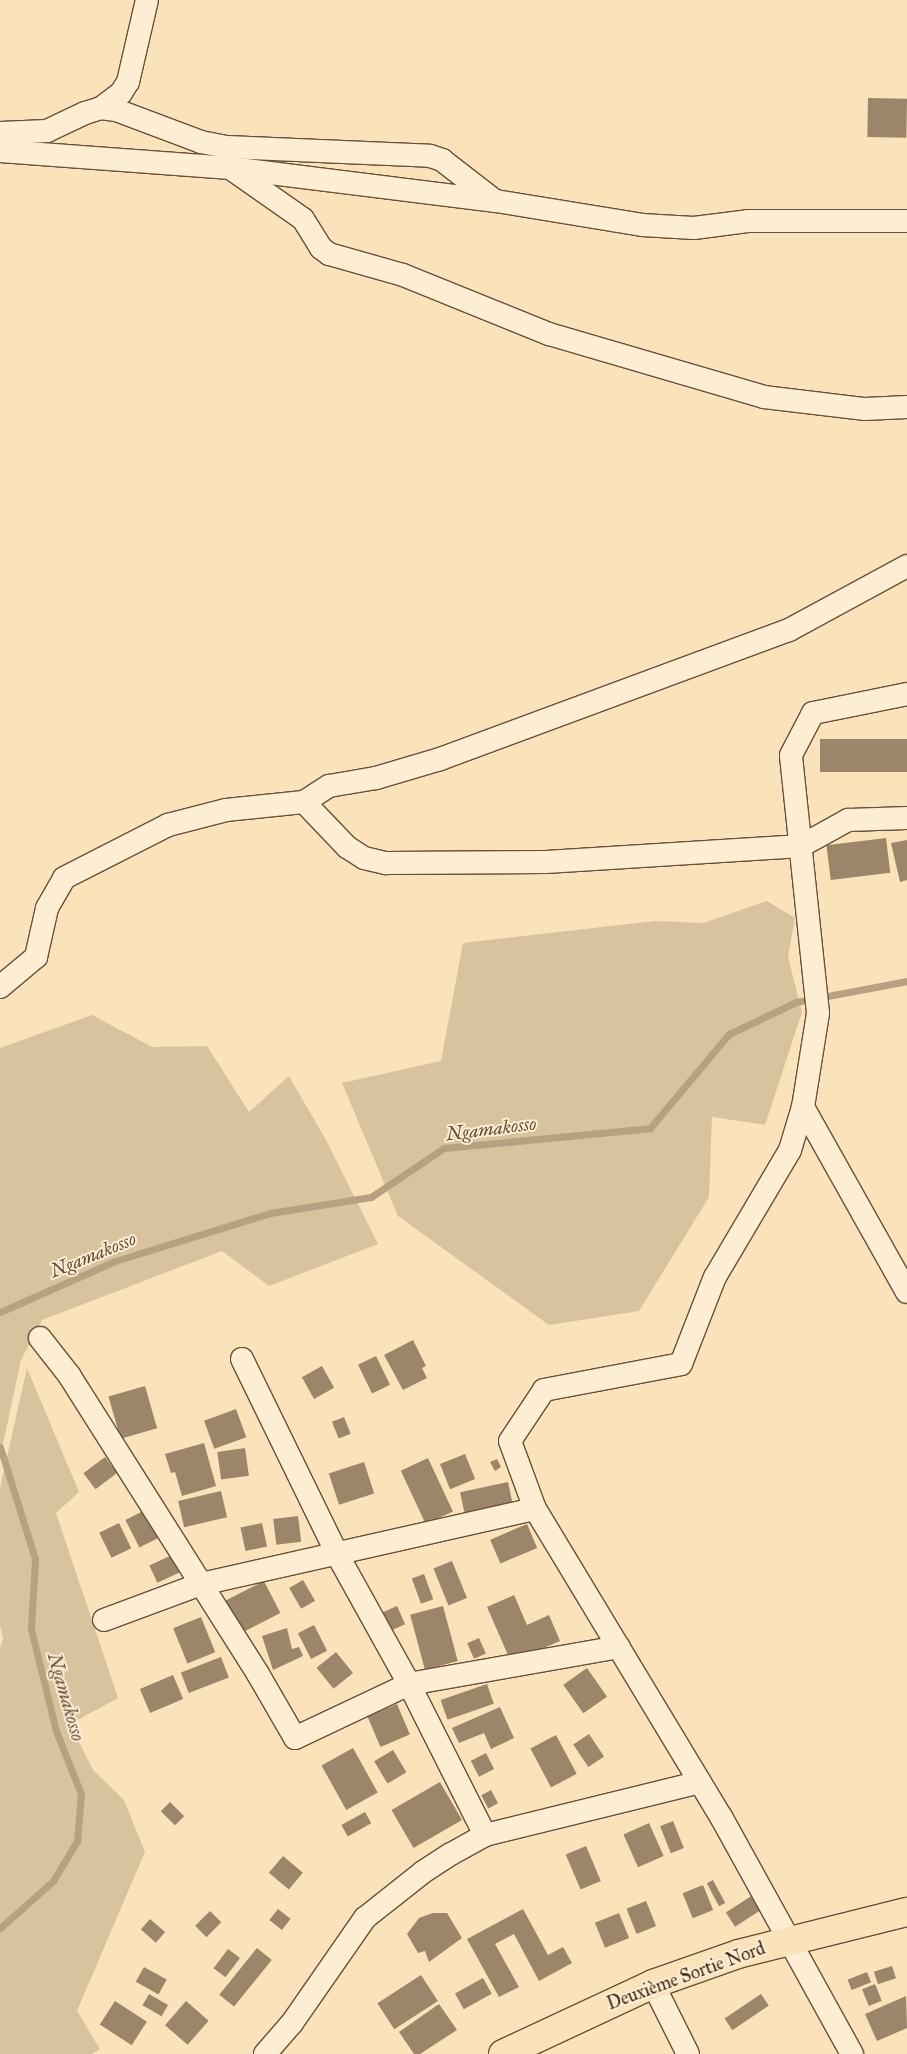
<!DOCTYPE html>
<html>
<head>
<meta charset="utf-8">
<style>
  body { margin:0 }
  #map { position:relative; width:907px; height:2054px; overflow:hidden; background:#fae3bb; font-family:"IM FELL Great Primer",serif }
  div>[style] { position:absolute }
  .green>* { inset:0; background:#d9c29e }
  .stream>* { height:7px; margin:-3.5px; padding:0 3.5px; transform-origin:3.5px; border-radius:3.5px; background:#b8a181 }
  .building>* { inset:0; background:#9c8568; transform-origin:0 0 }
  .roads { filter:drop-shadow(1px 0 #68513a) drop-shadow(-1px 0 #68513a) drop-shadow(0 1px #68513a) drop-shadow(0 -1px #68513a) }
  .minor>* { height:22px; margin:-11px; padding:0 11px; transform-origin:11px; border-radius:11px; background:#fcedd3 }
  .major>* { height:28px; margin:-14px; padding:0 14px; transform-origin:14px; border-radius:14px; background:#fae3bb }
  span { translate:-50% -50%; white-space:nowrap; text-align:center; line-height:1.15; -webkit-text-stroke:4px #fcedd3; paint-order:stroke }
  .street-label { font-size:18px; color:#37200f }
  .water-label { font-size:19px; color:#644d37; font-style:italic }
</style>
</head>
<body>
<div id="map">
  <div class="green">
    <div style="clip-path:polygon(767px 901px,795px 918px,788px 957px,802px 1012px,765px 1125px,712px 1117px,709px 1197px,639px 1311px,549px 1325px,398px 1216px,342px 1083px,441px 1061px,463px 943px,655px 921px,703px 923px)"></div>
    <div style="clip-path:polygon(92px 1015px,152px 1047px,207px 1046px,249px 1112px,289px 1076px,326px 1140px,378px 1244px,269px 1286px,222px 1251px,42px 1320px,21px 1360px,0 1458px,0 1048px)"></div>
    <div style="clip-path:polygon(27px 1368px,79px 1492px,56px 1513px,118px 1698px,70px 1724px,93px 1770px,124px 1800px,145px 1852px,77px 2011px,100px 2049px,92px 2054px,0 2054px,0 1649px,3px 1638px,0 1625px,0 1488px)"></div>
  </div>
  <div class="stream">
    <div style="left:0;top:1312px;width:126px;rotate:-23.9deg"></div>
    <div style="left:115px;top:1261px;width:162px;rotate:-17.2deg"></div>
    <div style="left:270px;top:1213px;width:102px;rotate:-9deg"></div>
    <div style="left:371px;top:1197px;width:88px;rotate:-33.9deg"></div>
    <div style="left:444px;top:1148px;width:207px;rotate:-5.5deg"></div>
    <div style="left:650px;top:1128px;width:123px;rotate:-50deg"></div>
    <div style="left:729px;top:1034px;width:74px;rotate:-25.5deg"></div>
    <div style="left:796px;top:1002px;width:113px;rotate:-10.7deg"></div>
    <div style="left:0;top:1447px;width:117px;rotate:72.6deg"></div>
    <div style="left:35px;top:1559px;width:70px;rotate:93.3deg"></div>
    <div style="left:31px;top:1629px;width:105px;rotate:76.2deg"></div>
    <div style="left:56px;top:1731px;width:68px;rotate:68.4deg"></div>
    <div style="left:81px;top:1794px;width:47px;rotate:94.9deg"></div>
    <div style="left:77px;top:1841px;width:47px;rotate:121deg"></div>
    <div style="left:53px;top:1881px;width:71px;rotate:138.4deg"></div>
  </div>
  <div class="building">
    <div style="left:868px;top:98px;width:39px;height:39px;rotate:1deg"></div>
    <div style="left:907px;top:739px;width:33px;height:87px;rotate:90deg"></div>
    <div style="left:886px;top:838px;width:35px;height:60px;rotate:83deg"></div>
    <div style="clip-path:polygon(907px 840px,907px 880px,900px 882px,891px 843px)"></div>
    <div style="clip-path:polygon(413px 1340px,426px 1366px,422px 1368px,427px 1378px,403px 1390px,384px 1355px)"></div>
    <div style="left:376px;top:1356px;width:32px;height:20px;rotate:64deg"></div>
    <div style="left:322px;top:1366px;width:25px;height:23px;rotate:61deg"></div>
    <div style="left:145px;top:1386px;width:44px;height:38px;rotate:74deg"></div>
    <div style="left:236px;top:1409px;width:30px;height:34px;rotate:70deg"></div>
    <div style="left:344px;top:1417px;width:18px;height:13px;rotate:68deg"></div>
    <div style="clip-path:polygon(204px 1443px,216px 1486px,182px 1496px,175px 1472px,171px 1473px,165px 1454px)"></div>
    <div style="left:245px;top:1448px;width:28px;height:28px;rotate:82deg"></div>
    <div style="left:465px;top:1454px;width:27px;height:27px;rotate:68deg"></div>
    <div style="left:105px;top:1457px;width:20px;height:27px;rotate:53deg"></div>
    <div style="left:428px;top:1458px;width:59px;height:30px;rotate:65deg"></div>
    <div style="clip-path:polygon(497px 1459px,501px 1467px,495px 1471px,490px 1462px)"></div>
    <div style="left:364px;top:1462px;width:33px;height:37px;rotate:72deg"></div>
    <div style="left:508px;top:1482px;width:25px;height:49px;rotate:78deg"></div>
    <div style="left:221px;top:1491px;width:27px;height:44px;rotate:77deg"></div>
    <div style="left:145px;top:1510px;width:31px;height:22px;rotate:63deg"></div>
    <div style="left:298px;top:1516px;width:26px;height:25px;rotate:83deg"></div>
    <div style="left:119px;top:1523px;width:28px;height:22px;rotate:64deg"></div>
    <div style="left:262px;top:1523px;width:24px;height:22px;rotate:78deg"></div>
    <div style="left:527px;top:1524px;width:26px;height:40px;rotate:67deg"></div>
    <div style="left:172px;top:1555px;width:19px;height:25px;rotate:65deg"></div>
    <div style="left:452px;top:1561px;width:40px;height:20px;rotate:68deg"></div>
    <div style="left:424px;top:1574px;width:27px;height:13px;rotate:70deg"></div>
    <div style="left:303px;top:1580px;width:24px;height:16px;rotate:60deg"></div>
    <div style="left:264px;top:1581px;width:36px;height:44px;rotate:63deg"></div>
    <div style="clip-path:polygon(514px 1595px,527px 1625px,549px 1615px,560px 1641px,511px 1662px,487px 1607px)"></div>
    <div style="left:397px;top:1606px;width:20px;height:18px;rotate:66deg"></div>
    <div style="left:443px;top:1606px;width:57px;height:34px;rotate:75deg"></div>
    <div style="left:201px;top:1617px;width:38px;height:30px;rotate:68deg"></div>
    <div style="left:314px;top:1625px;width:29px;height:18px;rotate:63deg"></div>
    <div style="clip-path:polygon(287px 1628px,292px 1649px,299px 1647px,303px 1656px,273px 1670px,262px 1636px)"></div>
    <div style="left:479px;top:1638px;width:17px;height:13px;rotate:66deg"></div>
    <div style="left:336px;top:1652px;width:27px;height:25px;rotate:51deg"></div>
    <div style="left:221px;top:1657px;width:22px;height:43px;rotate:69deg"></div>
    <div style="left:587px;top:1668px;width:35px;height:29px;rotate:55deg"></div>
    <div style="left:173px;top:1675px;width:26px;height:36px;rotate:67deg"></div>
    <div style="left:487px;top:1684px;width:21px;height:49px;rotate:71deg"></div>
    <div style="left:397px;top:1704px;width:33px;height:32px;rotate:67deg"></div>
    <div style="clip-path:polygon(500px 1707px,514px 1738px,491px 1749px,484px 1733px,459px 1743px,452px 1728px)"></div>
    <div style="left:589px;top:1734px;width:27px;height:19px;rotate:56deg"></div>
    <div style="left:556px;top:1735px;width:44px;height:29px;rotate:62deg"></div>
    <div style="left:353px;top:1748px;width:51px;height:36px;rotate:61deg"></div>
    <div style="left:393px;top:1750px;width:26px;height:22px;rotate:59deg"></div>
    <div style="left:486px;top:1753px;width:18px;height:17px;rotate:63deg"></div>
    <div style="left:440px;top:1782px;width:44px;height:56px;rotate:60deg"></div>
    <div style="left:491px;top:1790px;width:15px;height:11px;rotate:62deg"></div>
    <div style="left:170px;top:1802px;width:20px;height:13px;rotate:45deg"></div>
    <div style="left:365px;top:1812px;width:13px;height:27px;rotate:61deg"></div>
    <div style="left:673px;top:1821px;width:29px;height:14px;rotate:68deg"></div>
    <div style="left:649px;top:1823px;width:36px;height:28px;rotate:66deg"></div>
    <div style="left:586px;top:1846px;width:38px;height:22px;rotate:67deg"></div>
    <div style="left:283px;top:1856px;width:26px;height:22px;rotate:40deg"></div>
    <div style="left:713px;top:1880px;width:26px;height:7px;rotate:62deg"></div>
    <div style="left:703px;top:1885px;width:27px;height:22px;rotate:68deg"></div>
    <div style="left:756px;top:1893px;width:17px;height:36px;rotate:57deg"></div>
    <div style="left:646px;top:1901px;width:27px;height:21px;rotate:68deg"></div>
    <div style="left:278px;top:1909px;width:16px;height:14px;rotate:38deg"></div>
    <div style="clip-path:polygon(523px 1909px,548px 1955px,563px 1947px,572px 1963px,539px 1981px,514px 1934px,495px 1944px,519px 1987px,499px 1997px,467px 1939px)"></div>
    <div style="left:210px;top:1911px;width:16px;height:21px;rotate:45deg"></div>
    <div style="clip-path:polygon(433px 1913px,447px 1913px,462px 1938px,429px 1962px,425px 1951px,418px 1953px,407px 1934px,419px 1918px)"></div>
    <div style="left:619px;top:1913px;width:27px;height:26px;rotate:68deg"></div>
    <div style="left:150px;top:1919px;width:20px;height:14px;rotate:41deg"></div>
    <div style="left:257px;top:1948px;width:19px;height:60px;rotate:39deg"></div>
    <div style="left:228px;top:1949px;width:15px;height:24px;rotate:37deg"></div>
    <div style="left:892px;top:1966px;width:13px;height:19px;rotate:72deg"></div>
    <div style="left:144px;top:1967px;width:26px;height:17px;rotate:29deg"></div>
    <div style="left:867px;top:1972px;width:11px;height:21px;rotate:68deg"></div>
    <div style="left:421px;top:1975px;width:31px;height:52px;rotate:57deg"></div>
    <div style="left:483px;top:1978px;width:18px;height:32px;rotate:61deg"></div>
    <div style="left:875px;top:1984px;width:18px;height:14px;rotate:68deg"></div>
    <div style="left:149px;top:1994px;width:22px;height:13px;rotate:30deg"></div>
    <div style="left:761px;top:1994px;width:14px;height:44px;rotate:56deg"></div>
    <div style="clip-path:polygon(906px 1996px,907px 2028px,877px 2041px,865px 2014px)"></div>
    <div style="left:115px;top:2001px;width:38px;height:28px;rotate:33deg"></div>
    <div style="left:186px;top:2001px;width:30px;height:32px;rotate:41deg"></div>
    <div style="clip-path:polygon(439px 2004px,457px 2030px,420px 2054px,414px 2054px,399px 2032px)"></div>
  </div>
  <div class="roads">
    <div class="minor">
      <div style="left:101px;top:108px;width:25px;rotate:-37deg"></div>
      <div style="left:121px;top:93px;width:13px;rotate:-58deg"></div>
      <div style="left:128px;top:82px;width:84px;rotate:-77deg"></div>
      <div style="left:0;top:133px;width:47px;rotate:-2.4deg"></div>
      <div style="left:47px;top:131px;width:42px;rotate:-25.3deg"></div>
      <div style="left:85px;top:113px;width:17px;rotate:-17deg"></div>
      <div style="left:101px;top:108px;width:15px;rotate:8deg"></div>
      <div style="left:116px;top:110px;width:91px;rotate:20.6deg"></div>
      <div style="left:201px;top:142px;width:26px;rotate:11deg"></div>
      <div style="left:227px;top:147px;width:203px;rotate:2.5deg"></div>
      <div style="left:430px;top:156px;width:13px;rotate:18deg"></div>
      <div style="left:442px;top:160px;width:67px;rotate:37.7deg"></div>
      <div style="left:0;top:151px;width:231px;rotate:4.2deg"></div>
      <div style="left:230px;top:168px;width:268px;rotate:7.1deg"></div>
      <div style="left:496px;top:201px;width:148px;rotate:9.3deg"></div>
      <div style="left:642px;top:225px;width:52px;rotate:3.3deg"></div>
      <div style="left:694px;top:228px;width:54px;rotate:-7.4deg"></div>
      <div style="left:748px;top:221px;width:159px"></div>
      <div style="left:233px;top:170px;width:85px;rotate:35deg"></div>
      <div style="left:303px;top:219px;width:34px;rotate:58deg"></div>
      <div style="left:321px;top:248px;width:10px;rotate:37deg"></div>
      <div style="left:329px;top:254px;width:77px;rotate:15.8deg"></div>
      <div style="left:403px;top:275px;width:157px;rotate:22deg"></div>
      <div style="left:549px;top:334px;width:224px;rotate:16.3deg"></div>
      <div style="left:764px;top:397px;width:102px;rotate:6.8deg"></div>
      <div style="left:865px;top:409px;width:42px;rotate:-2.7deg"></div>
      <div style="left:304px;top:802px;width:62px;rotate:46.3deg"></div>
      <div style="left:347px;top:847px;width:20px;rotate:33deg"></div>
      <div style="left:364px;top:858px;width:23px;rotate:13deg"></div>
      <div style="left:386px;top:863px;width:160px;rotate:-0.4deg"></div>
      <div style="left:546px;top:862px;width:256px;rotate:-3.6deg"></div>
      <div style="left:801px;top:846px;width:54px;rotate:-29deg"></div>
      <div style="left:848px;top:820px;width:59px;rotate:-1.9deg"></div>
      <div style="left:0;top:987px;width:47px;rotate:-39.8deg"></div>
      <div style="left:36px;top:957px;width:50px;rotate:-77.3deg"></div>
      <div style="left:47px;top:908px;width:34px;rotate:-60deg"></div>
      <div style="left:64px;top:878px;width:117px;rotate:-27deg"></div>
      <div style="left:168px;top:825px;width:60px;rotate:-14.5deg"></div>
      <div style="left:226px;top:810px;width:78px;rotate:-5.9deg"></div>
      <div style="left:304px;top:802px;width:30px;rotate:-33deg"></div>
      <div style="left:329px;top:786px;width:48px;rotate:-9.7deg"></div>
      <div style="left:376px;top:778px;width:67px;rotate:-16.5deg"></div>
      <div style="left:440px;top:759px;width:372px;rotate:-20.3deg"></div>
      <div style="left:789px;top:630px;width:134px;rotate:-28.5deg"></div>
      <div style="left:803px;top:1107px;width:212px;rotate:60.7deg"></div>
      <div style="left:40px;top:1338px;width:47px;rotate:51.9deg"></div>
      <div style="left:69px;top:1375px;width:354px;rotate:57.7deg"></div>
      <div style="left:258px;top:1674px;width:74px;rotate:60deg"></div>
      <div style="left:295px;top:1738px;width:126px;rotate:-25.3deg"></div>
      <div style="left:409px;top:1684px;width:213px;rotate:-10deg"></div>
      <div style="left:242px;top:1359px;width:217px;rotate:64deg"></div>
      <div style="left:337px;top:1554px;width:149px;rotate:61deg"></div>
      <div style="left:409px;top:1684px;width:169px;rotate:63.3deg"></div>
      <div style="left:104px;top:1620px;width:103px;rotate:-20.4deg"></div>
      <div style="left:201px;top:1584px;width:342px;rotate:-12.7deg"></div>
      <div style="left:653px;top:1984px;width:78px;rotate:63.4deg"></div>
      <div style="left:265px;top:2054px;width:41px;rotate:-48.9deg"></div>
      <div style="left:292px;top:2023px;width:128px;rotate:-55.2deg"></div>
      <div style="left:365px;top:1918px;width:74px;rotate:-38.4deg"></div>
      <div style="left:423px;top:1872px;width:33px;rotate:-33deg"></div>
      <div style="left:451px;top:1854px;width:39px;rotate:-29deg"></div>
      <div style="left:485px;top:1835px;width:221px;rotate:-13.8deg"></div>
      <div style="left:852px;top:2054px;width:271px;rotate:-118.9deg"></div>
      <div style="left:721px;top:1817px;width:360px;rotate:-121.1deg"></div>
      <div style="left:535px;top:1509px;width:72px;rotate:-110.2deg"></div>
      <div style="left:510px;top:1441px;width:61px;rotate:-56.3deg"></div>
      <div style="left:544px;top:1390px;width:139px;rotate:-10.7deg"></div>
      <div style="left:681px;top:1364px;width:93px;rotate:-68.7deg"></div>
      <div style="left:715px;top:1277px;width:147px;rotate:-59.4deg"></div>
      <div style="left:790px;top:1150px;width:45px;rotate:-73.2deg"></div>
      <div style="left:803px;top:1107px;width:95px;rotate:-80.9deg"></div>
      <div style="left:818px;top:1013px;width:259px;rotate:-96deg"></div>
      <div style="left:791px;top:755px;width:47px;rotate:-62.4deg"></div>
      <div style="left:813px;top:713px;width:96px;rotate:-11.4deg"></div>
    </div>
    <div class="major">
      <div style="left:503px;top:2054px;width:166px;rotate:-25deg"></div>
      <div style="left:653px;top:1984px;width:90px;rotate:-19.4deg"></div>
      <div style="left:738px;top:1954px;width:174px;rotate:-14deg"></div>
    </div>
  </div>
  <div class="street-label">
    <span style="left:686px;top:1976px;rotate:-20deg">Deuxième Sortie Nord</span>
  </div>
  <div class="water-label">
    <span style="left:491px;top:1129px;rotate:-7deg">Ngamakosso</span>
    <span style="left:93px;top:1255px;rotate:-22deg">Ngamakosso</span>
    <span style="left:66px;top:1697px;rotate:74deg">Ngamakosso</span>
  </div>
</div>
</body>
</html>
